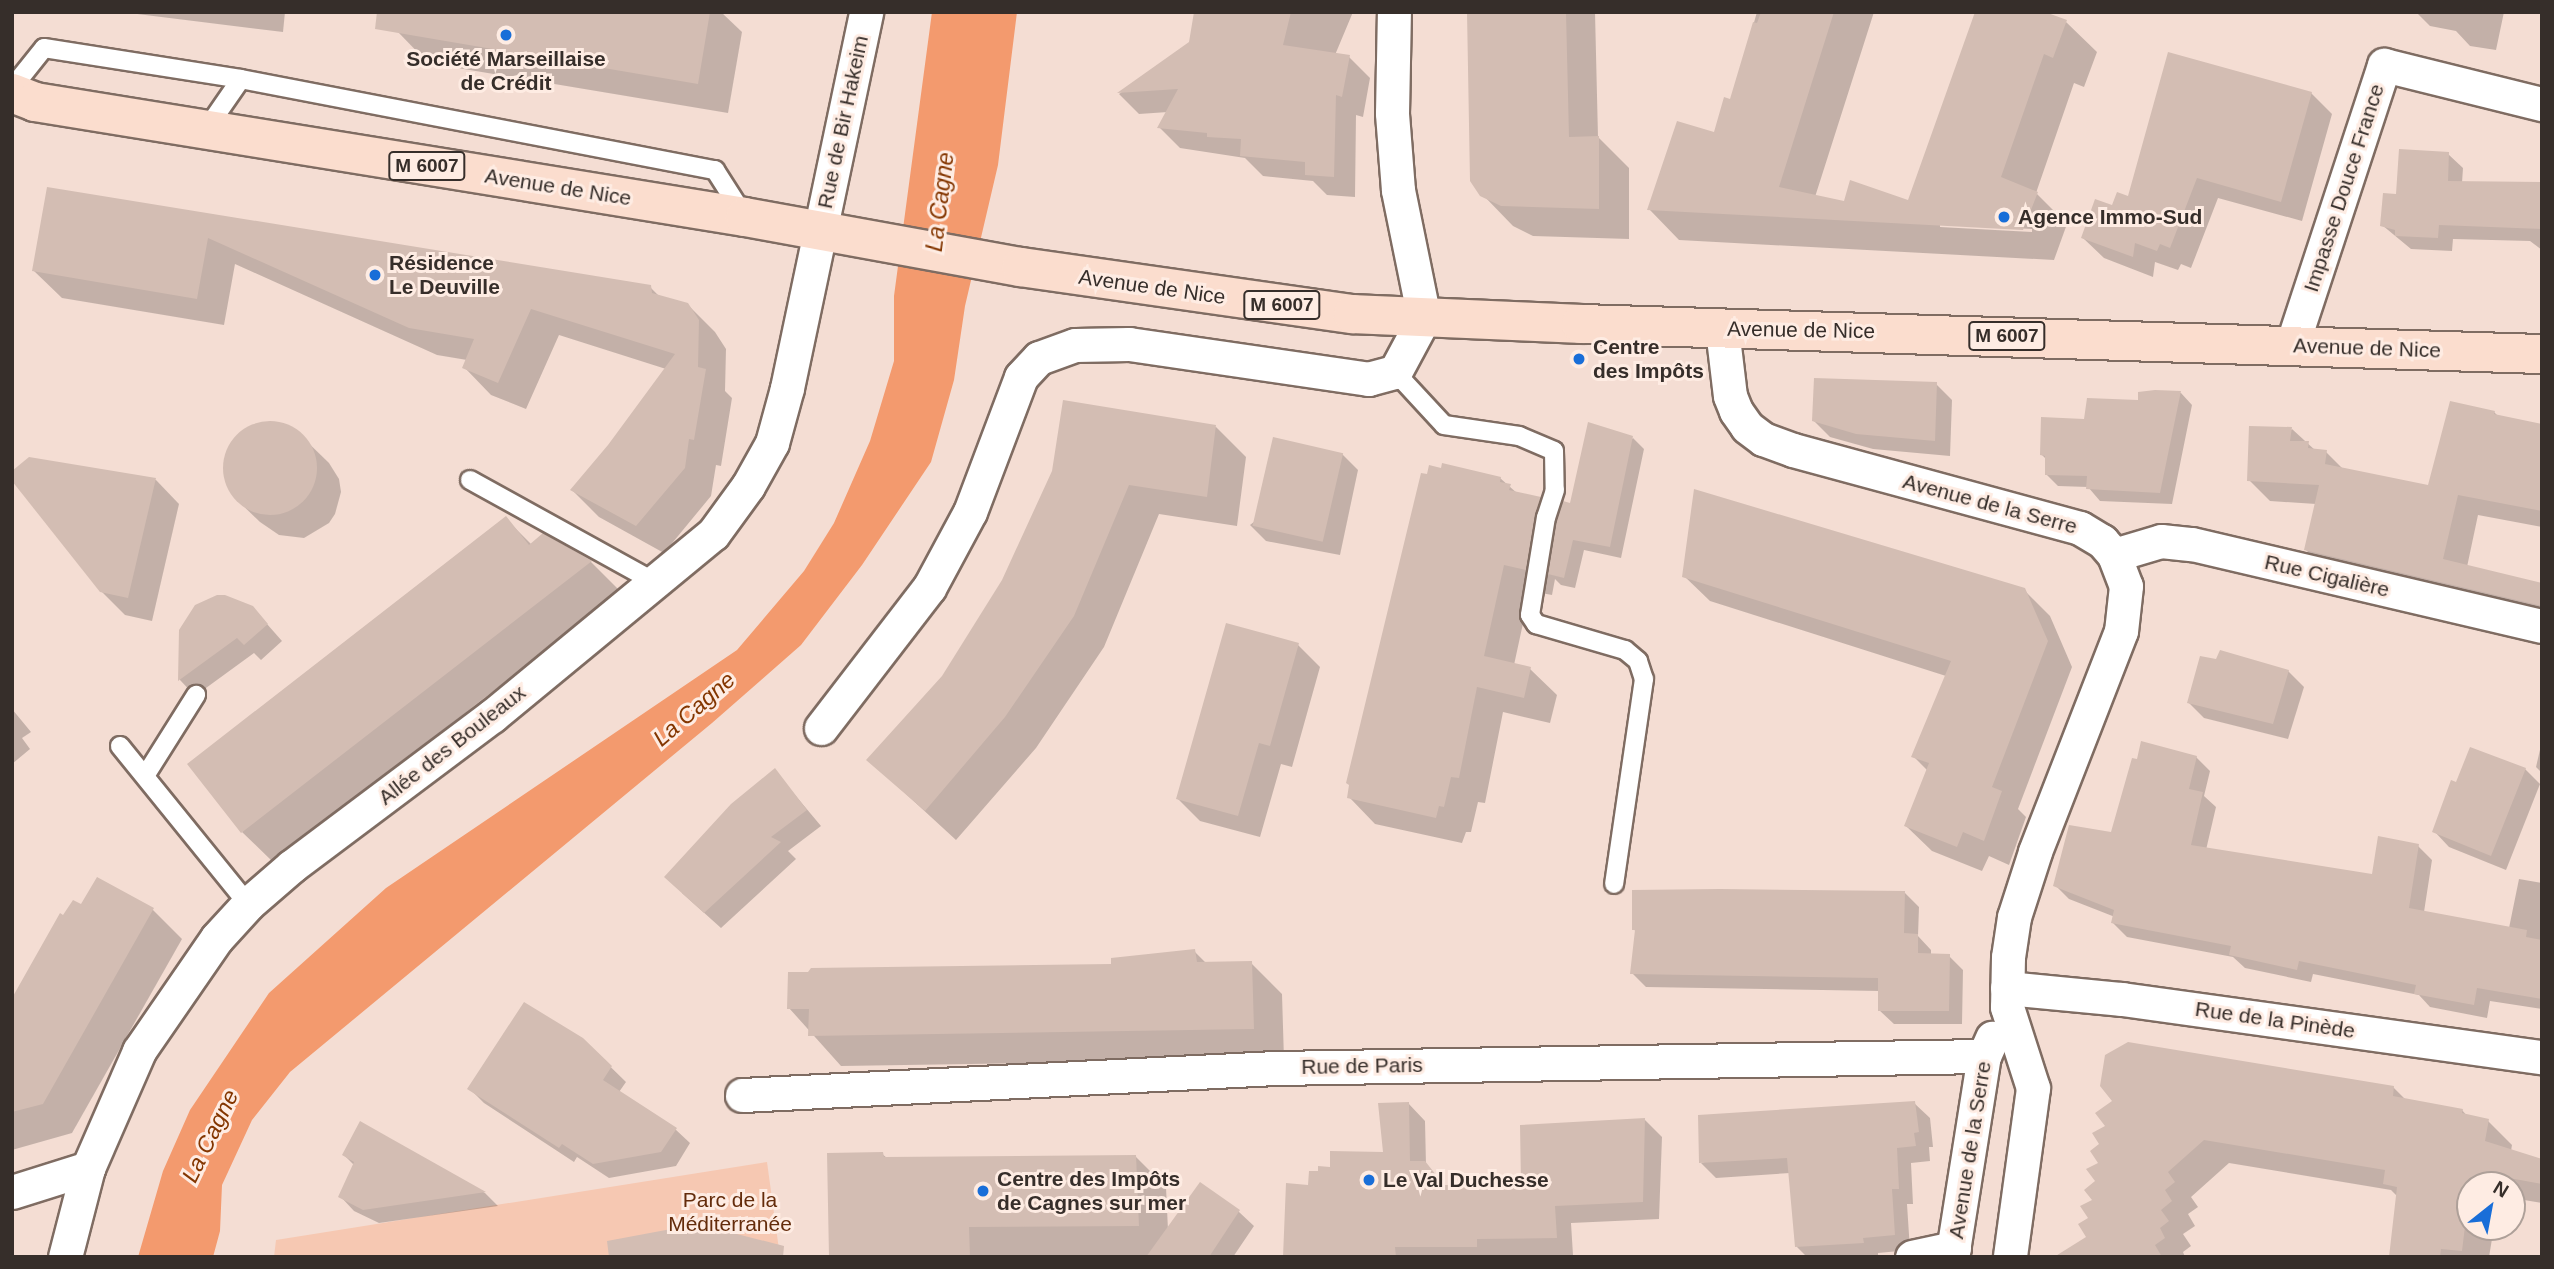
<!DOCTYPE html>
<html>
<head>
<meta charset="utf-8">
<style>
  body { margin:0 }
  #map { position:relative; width:2554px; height:1269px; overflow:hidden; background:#f4ddd3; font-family:Arial,sans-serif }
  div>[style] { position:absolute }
  .green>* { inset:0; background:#f6c8b2 }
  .water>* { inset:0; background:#f39a6e }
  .shadow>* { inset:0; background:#0003 }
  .building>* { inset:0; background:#d3bdb3; transform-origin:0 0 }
  .round { border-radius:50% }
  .roads { filter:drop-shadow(2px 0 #7f6c62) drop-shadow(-2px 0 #7f6c62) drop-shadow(0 2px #7f6c62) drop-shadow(0 -2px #7f6c62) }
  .lane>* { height:18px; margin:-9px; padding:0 9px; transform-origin:9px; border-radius:9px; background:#fff }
  .street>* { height:33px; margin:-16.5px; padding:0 16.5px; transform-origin:16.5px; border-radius:16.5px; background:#fff }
  .primary>* { height:38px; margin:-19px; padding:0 19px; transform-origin:19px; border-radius:19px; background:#fbddce }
  .dots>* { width:19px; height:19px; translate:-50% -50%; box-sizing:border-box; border:4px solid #feece3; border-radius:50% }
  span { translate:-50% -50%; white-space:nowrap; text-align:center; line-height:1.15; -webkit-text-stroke:6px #feece3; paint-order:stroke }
  .shield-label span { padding:2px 5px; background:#feece3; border:2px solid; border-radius:5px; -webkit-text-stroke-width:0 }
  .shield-label { font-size:19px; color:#362e2a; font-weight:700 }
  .poi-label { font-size:21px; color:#362e2a; font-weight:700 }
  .left { translate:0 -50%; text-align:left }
  .street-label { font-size:21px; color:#362e2a }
  .park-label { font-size:21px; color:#642c0b }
  .water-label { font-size:23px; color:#843600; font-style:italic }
  .frame { position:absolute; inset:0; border:14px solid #362e2a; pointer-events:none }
  .north { position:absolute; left:2456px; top:1171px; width:70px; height:70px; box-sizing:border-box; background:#feece3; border:2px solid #aea099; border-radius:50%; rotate:31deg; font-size:19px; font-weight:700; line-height:28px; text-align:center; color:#362e2a }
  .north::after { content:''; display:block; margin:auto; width:24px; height:32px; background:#196ed8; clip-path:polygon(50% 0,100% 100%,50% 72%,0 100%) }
</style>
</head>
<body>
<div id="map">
  <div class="green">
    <div style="clip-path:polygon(767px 1162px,780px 1257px,274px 1257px,276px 1240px)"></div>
  </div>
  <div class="water">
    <div style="clip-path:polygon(932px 12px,1017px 12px,998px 165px,965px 306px,954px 380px,931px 462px,862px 565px,801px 645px,712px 723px,290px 1072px,252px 1120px,222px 1185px,220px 1231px,213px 1257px,138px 1257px,163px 1171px,190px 1110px,269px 993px,386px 888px,737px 650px,804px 571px,834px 523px,870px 441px,894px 361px,894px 296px)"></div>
  </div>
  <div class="shadow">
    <div style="clip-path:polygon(121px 12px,285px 12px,283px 32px)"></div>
    <div style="clip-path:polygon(401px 12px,721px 12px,742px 32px,728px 113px,428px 63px,398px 32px)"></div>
    <div style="clip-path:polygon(1196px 12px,1353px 12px,1335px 55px,1349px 57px,1370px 78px,1363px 117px,1356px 115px,1355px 197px,1327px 195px,1313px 181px,1263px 176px,1245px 158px,1180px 148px,1159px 127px,1168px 112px,1139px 114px,1119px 94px,1191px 43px)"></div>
    <div style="clip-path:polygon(1468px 12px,1595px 12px,1598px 137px,1629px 168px,1629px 239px,1533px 236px,1513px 226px,1482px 194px)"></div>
    <div style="clip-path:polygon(evenodd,1757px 12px,1874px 12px,1815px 197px,1845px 203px,1909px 203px,2039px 12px,2066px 22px,2097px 52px,2084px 87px,2074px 83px,2036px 193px,2067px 224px,2054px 260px,1679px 240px,1649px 209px,1716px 134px,1731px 102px,1757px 12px,1940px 224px,2032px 229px,2032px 232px,1940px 227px,1940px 224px)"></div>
    <div style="clip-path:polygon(2416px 12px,2504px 12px,2496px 50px,2470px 46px,2456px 31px,2430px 26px)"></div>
    <div style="clip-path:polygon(2311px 93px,2332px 114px,2302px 221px,2218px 198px,2191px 268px,2181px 264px,2178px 270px,2155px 262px,2153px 277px,2104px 258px,2083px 238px,2112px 207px)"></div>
    <div style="clip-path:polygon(2448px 154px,2463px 168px,2462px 183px,2542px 184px,2542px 250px,2530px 241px,2453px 239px,2452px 251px,2411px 249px,2382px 225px,2398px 195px)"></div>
    <div style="clip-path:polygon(48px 189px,650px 287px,660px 297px,687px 304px,715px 332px,726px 349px,725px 391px,732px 398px,721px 466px,716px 465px,711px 496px,664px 553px,599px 517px,572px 490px,610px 446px,666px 369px,559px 335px,526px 409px,491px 395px,464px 367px,467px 360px,437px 355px,235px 264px,224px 325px,62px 298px,34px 271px)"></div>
    <div style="clip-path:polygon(1936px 384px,1952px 400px,1950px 456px,1873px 449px,1830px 437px,1814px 421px)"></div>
    <div style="clip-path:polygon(2181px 393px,2192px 405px,2172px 504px,2100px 501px,2088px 487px,2058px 486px,2046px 474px,2046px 459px,2042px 455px,2086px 421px,2139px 402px,2140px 394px)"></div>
    <div style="clip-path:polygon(2494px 412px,2499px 417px,2542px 425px,2542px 527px,2478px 515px,2467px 567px,2542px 585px,2542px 621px,2327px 571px,2306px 550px,2316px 504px,2270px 501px,2249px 480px,2292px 429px,2316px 451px,2326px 452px,2343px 469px,2429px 487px)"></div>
    <div style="clip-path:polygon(260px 423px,275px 423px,294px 429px,329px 463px,339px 479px,341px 492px,335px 514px,329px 523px,304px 538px,279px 535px,260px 522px,235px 498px,224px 474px,225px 458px,232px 443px,245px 430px)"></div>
    <div style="clip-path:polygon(1216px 427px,1246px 457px,1237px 526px,1159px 514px,1104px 647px,1036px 748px,956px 840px,869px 760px,943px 677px,1003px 581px,1053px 472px)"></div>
    <div style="clip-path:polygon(1633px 438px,1644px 449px,1621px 558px,1584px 550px,1575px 588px,1561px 585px,1555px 579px,1552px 595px,1530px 591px,1514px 665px,1530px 669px,1557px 695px,1550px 723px,1503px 712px,1485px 803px,1478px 802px,1471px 832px,1466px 832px,1462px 843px,1375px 824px,1349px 797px,1500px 478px,1518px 494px,1540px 498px,1560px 518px)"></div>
    <div style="clip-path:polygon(1342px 454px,1358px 470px,1340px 555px,1266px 541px,1250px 525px)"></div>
    <div style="clip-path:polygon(29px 459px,156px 480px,179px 504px,152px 621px,125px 615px,101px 591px)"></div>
    <div style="clip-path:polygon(506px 519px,532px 545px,543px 536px,591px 562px,621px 592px,273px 862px,242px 832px)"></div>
    <div style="clip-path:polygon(1684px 576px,2024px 590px,2050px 616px,2072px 667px,2018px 809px,2026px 817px,2009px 865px,1989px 856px,1982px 871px,1932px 851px,1906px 826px,1928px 771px,1913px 756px,1946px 676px,1710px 601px)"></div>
    <div style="clip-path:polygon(252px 607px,282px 641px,261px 660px,254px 653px,195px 696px,180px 680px,180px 631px)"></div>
    <div style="clip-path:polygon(1298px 645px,1320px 667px,1292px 767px,1281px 764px,1260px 837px,1200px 821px,1178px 799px)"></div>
    <div style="clip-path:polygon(2288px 671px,2304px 687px,2288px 739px,2204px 718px,2188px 702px)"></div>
    <div style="clip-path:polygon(12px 709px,31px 732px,22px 738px,30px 749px,12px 764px)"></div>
    <div style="clip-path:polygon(2542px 741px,2542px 773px,2536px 767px)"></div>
    <div style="clip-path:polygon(2196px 757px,2210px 771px,2204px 796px,2216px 807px,2206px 850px,2373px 876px,2418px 846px,2432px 860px,2424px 912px,2509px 928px,2519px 879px,2542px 883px,2542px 1009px,2490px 1001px,2487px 1018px,2430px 1007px,2419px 995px,2313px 974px,2311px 982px,2245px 968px,2233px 957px,2127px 937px,2113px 923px,2115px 917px,2069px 899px,2055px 885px)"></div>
    <div style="clip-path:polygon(2525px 769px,2540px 784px,2506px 870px,2449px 847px,2434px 831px,2457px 785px)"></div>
    <div style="clip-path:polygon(774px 770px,821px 826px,788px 851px,796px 859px,721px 928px,682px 893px)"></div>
    <div style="clip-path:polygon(1905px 893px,1919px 907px,1918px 936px,1931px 950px,1931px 955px,1949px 956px,1963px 970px,1962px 1024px,1894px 1024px,1879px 1010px,1880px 991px,1646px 987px,1632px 973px,1637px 932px,1633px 929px)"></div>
    <div style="clip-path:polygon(81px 907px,153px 910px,182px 939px,72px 1133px,12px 1150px,12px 1002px)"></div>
    <div style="clip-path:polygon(1194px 951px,1207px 964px,1251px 963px,1282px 994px,1284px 1059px,841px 1066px,789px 1008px,1113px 965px)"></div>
    <div style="clip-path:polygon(582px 1039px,626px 1082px,619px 1092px,675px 1129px,690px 1143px,676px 1166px,609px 1178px,577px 1157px,574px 1162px,484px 1103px,469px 1088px)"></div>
    <div style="clip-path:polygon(2393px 1087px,2406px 1100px,2462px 1110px,2468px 1117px,2488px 1121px,2512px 1145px,2511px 1151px,2542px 1161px,2542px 1203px,2512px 1198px,2512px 1185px,2470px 1185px,2470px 1227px,2494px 1227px,2489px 1257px,2391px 1257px,2398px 1197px,2391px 1190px,2229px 1163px,2191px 1197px,2198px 1207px,2188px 1214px,2195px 1226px,2183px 1234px,2191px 1246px,2183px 1252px,2185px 1257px,2093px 1257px,2089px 1237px,2097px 1182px,2088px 1169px)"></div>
    <div style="clip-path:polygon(1408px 1103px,1425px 1121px,1426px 1165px,1446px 1186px,1522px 1185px,1645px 1120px,1662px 1137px,1659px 1219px,1571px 1223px,1573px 1255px,1285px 1257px,1310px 1187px,1332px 1169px,1384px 1154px)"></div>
    <div style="clip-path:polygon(1914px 1103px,1930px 1118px,1933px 1147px,1929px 1147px,1930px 1161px,1911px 1163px,1913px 1204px,1907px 1204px,1910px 1250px,1878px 1253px,1878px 1257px,1807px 1257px,1797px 1247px,1790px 1173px,1716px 1178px,1701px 1163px)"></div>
    <div style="clip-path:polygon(360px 1124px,485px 1193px,498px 1206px,379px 1223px,354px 1211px,340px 1196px,354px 1165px,344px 1155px)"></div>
    <div style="clip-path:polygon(882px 1154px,887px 1158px,1135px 1156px,1166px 1187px,1168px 1230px,1200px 1185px,1239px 1212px,1254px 1226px,1233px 1257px,831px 1257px)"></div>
  </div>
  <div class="building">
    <div style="clip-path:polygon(377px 12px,710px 12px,698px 84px,375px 29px)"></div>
    <div style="clip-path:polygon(1194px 12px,1291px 12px,1283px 45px,1350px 55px,1342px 97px,1336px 95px,1334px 177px,1305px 175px,1305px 162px,1240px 156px,1241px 139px,1207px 137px,1207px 133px,1157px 128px,1178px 89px,1117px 93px,1189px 42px)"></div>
    <div style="clip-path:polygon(1467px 12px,1566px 12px,1569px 137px,1599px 136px,1599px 209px,1501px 206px,1480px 196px,1470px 181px)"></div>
    <div style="clip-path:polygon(1761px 12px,1834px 12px,1779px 187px,1844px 201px,1850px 180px,1908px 200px,1975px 12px,2045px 12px,2067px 20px,2053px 58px,2044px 54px,2001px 177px,2038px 192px,2023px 230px,1647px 210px,1677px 121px,1714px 132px,1724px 97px,1730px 99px,1753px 22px,1757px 23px)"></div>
    <div style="clip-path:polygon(2168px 52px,2312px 92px,2281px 202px,2197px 178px,2170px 248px,2160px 244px,2157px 251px,2135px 243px,2133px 257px,2081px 238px,2095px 199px,2112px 205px,2117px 192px,2128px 196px)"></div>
    <div style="clip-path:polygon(2399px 149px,2449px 152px,2448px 181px,2542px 182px,2542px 229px,2439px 225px,2438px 238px,2395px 236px,2395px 230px,2380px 226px,2383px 193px,2396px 194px)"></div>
    <div style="clip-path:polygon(47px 187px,651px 285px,652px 293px,688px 303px,699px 320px,698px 367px,706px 369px,694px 440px,689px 439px,685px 468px,636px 526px,570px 490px,608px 445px,675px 354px,531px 309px,498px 383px,462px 368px,474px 339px,409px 328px,208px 238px,197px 299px,32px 271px)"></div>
    <div style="clip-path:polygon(1814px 378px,1937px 382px,1935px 441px,1856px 434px,1812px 421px)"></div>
    <div style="clip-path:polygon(2155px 390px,2181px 391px,2160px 493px,2086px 489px,2087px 476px,2045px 475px,2045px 456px,2040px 455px,2041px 417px,2084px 419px,2087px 398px,2138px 400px,2138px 392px)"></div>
    <div style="clip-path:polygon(1063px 400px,1216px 425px,1207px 497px,1129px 485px,1074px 616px,1005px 717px,925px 811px,866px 760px,942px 676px,1002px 580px,1052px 471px)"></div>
    <div style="clip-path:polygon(2450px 401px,2495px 411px,2494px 414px,2542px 424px,2542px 511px,2458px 495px,2443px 559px,2542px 583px,2542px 606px,2304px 550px,2319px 485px,2247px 481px,2249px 426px,2292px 427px,2290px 441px,2309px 441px,2308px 448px,2327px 450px,2325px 464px,2428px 485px)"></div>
    <div class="round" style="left:223px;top:421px;width:94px;height:94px"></div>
    <div style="clip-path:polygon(1588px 422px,1633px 436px,1610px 547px,1573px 540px,1564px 578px,1548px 574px,1557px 520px,1563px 501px,1570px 503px)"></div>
    <div style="left:1273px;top:437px;width:72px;height:91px;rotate:13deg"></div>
    <div style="clip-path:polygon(29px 457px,156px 478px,128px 598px,100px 592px,12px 481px,12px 471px)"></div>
    <div style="clip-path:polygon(1442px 463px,1501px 477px,1500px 482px,1511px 484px,1509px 490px,1541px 497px,1526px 570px,1504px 565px,1484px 656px,1531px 667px,1524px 698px,1477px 687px,1459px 778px,1451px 777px,1444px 807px,1439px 806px,1436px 818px,1347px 798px,1349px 785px,1346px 783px,1421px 473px,1427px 474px,1429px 465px,1441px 468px)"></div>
    <div style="clip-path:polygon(1694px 489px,2025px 588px,2048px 641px,1992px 787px,2002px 791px,1984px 841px,1963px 832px,1957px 847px,1904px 826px,1929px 763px,1911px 757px,1951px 661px,1682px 577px)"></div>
    <div style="clip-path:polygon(506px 516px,529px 545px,543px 533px,592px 561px,241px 833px,187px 764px)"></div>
    <div style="clip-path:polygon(217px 595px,225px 595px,253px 606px,268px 624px,244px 645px,237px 638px,178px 681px,179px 630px,195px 605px)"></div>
    <div style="clip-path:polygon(1226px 623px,1299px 643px,1270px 746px,1259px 743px,1238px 816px,1176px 799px)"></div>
    <div style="clip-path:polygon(2220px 650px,2289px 670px,2273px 724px,2187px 703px,2200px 656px,2216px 659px)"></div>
    <div style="clip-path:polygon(2141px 741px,2197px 756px,2189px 789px,2203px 792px,2191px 845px,2372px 874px,2378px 836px,2419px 844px,2409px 908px,2527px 930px,2526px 937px,2542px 940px,2542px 999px,2477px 988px,2474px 1005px,2414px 994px,2416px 985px,2299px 961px,2297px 970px,2229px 955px,2231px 946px,2111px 923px,2114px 910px,2053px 886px,2069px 825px,2111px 832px,2132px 758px,2137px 759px)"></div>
    <div style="clip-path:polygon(2470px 747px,2526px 768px,2491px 856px,2432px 832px,2451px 780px,2456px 782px)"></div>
    <div style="clip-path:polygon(775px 768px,807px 810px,771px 837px,781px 842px,704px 913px,664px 877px,731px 804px)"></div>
    <div style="clip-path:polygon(97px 877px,154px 908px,43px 1104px,12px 1112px,12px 998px,60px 913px,63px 915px,73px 900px,81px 904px)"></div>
    <div style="clip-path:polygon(1720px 889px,1905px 891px,1904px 933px,1918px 934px,1918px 953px,1950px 954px,1949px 1011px,1878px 1011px,1878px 978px,1630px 974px,1635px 930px,1632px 930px,1632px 890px)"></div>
    <div style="clip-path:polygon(1195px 949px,1197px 962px,1252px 961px,1254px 1029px,808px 1036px,809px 1009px,787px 1009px,788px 972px,808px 972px,811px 968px,1111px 964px,1111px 958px)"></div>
    <div style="clip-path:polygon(524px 1002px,583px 1038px,612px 1066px,603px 1080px,677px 1128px,661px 1152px,593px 1164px,562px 1144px,559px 1148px,467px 1089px)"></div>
    <div style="clip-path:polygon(2128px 1042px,2394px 1086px,2393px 1096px,2463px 1109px,2462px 1113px,2489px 1119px,2485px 1141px,2542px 1159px,2542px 1184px,2487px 1174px,2486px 1181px,2475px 1179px,2474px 1185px,2470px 1185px,2462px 1251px,2441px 1249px,2440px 1257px,2389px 1257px,2397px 1187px,2383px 1184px,2385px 1170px,2204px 1140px,2168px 1172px,2175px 1182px,2165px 1190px,2172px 1201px,2161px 1210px,2169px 1221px,2160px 1228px,2165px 1238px,2155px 1245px,2162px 1257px,2054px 1257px,2086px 1237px,2078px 1224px,2088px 1218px,2080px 1206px,2092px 1200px,2084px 1190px,2095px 1181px,2086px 1169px,2098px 1163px,2090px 1151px,2099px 1144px,2092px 1133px,2105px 1126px,2095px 1113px,2112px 1101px,2100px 1086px,2105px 1055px)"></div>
    <div style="clip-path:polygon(1915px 1101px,1919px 1132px,1914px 1133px,1916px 1146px,1897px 1148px,1899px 1189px,1892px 1189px,1895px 1235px,1863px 1238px,1864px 1243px,1795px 1247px,1787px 1158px,1699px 1163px,1698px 1115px)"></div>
    <div style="clip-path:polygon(1409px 1102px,1410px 1161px,1425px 1161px,1444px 1185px,1521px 1184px,1520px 1125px,1645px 1118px,1643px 1202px,1555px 1206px,1557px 1238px,1477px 1239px,1477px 1247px,1395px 1247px,1396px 1257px,1283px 1257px,1286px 1183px,1308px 1185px,1309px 1171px,1318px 1171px,1318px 1166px,1330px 1167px,1330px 1151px,1383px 1152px,1378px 1103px)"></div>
    <div style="clip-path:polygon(360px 1121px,390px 1138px,486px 1192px,363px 1210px,338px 1197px,354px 1162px,342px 1155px)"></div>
    <div style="clip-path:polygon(883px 1152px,884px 1157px,1136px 1155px,1139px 1226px,969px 1227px,970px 1257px,829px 1257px,827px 1153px)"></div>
    <div style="clip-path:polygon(1200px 1182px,1240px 1210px,1209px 1257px,1146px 1257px)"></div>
    <div style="clip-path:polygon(698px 1224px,784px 1246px,783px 1257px,609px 1257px,607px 1241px)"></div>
  </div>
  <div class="roads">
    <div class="lane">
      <div style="left:12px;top:88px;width:51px;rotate:-51.3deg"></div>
      <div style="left:44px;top:48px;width:199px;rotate:8.9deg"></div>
      <div style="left:205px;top:131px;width:63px;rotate:-55.3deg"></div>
      <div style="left:241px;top:79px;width:483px;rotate:10.9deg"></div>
      <div style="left:715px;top:170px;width:52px;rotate:57.5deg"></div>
      <div style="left:1395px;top:372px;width:72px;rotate:47.2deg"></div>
      <div style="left:1444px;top:425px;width:76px;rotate:8.3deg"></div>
      <div style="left:1519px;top:436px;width:38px;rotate:23deg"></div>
      <div style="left:1554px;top:451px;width:39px;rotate:89deg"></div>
      <div style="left:1555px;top:490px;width:28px;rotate:108deg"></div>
      <div style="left:1546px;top:517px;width:99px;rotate:99.3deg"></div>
      <div style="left:1530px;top:615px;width:11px;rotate:56deg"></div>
      <div style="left:1536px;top:624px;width:93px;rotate:16.3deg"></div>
      <div style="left:1625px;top:650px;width:17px;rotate:40deg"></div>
      <div style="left:1638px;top:661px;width:19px;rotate:72deg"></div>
      <div style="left:1644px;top:679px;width:207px;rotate:98.3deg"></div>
      <div style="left:470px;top:480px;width:211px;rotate:28.9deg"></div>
      <div style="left:120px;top:746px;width:203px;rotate:51deg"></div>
      <div style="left:145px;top:776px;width:96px;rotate:-57.8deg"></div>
    </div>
    <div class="street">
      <div style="left:1722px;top:329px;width:67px;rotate:83.2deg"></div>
      <div style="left:1730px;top:396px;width:16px;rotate:68deg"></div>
      <div style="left:1736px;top:411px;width:19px;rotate:55deg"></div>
      <div style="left:1747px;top:427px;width:20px;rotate:37deg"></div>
      <div style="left:1763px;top:439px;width:32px;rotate:20deg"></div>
      <div style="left:1793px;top:450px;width:297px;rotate:15.2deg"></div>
      <div style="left:2080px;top:528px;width:26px;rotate:31deg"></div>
      <div style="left:2102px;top:541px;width:18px;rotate:49deg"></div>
      <div style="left:2114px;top:555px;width:33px;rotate:69deg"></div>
      <div style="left:2126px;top:586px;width:45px;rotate:96.3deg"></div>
      <div style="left:2121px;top:631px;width:237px;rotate:111.3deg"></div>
      <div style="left:2035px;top:852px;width:68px;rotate:107.9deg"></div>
      <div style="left:2014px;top:917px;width:40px;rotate:98.5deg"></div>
      <div style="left:2008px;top:957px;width:50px;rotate:91.1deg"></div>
      <div style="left:2007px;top:1007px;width:85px;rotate:72.2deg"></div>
      <div style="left:2033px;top:1088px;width:171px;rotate:97.8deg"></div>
      <div style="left:2292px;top:345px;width:295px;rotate:-71.8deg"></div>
      <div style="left:2384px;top:65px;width:163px;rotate:13.9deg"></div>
      <div style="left:2114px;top:555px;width:49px;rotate:-16.6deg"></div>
      <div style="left:2161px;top:541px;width:31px;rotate:6deg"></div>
      <div style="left:2192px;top:544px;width:359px;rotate:13.2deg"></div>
      <div style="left:821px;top:728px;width:177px;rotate:-52.4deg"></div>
      <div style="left:929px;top:588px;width:86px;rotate:-61.7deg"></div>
      <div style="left:970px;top:512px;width:144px;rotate:-69.3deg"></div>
      <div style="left:1021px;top:377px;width:26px;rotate:-47deg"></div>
      <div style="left:1039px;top:358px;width:38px;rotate:-20deg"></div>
      <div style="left:1075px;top:345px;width:54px;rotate:-1.1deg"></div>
      <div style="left:1129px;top:344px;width:242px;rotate:8.3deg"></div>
      <div style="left:1368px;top:379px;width:28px;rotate:-15deg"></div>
      <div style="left:1395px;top:372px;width:61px;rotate:-61.8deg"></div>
      <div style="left:1424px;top:318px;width:131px;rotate:-101.5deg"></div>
      <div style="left:1398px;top:190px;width:77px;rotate:-94.5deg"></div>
      <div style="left:1392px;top:113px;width:101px;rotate:-88.9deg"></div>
      <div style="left:2007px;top:988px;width:116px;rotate:5.5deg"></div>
      <div style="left:2122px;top:999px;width:424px;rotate:7.9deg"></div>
      <div style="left:742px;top:1095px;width:534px;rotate:-2.9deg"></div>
      <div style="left:1275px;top:1068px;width:709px;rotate:-0.97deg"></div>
      <div style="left:12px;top:1192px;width:80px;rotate:-17.5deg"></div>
      <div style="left:65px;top:1257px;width:92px;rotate:-75.5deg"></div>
      <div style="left:88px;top:1168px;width:128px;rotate:-66.4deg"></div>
      <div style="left:139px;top:1051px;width:137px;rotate:-55.4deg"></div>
      <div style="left:217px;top:938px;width:46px;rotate:-47.6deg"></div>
      <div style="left:248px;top:904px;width:58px;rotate:-40.8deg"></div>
      <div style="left:292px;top:866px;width:250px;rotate:-36.9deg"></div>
      <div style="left:492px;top:716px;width:286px;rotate:-39.5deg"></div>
      <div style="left:713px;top:534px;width:59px;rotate:-53.9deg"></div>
      <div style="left:748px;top:486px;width:49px;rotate:-60.8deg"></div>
      <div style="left:772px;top:443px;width:57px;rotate:-74.7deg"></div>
      <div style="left:787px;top:388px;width:384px;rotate:-78.1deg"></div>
      <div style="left:1912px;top:1257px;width:43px;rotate:-12.1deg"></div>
      <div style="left:1952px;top:1257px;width:204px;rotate:-81deg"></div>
      <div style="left:1984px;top:1056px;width:20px;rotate:-66deg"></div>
    </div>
    <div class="primary">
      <div style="left:12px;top:93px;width:25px;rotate:21deg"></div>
      <div style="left:35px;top:102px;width:719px;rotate:9.2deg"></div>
      <div style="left:745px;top:217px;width:280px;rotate:10.3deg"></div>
      <div style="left:1021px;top:267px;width:335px;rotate:8.1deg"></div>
      <div style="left:1353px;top:314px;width:228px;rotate:2.5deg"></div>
      <div style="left:1581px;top:324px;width:961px;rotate:1.79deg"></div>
    </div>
  </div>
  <div class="dots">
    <div style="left:506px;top:35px;background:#196ed8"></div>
    <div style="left:2004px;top:217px;background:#196ed8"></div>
    <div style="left:375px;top:275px;background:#196ed8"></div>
    <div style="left:1579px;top:359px;background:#196ed8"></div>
    <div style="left:1369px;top:1180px;background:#196ed8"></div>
    <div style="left:983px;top:1191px;background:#196ed8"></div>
  </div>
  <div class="shield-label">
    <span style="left:427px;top:166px">M 6007</span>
    <span style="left:1282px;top:305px">M 6007</span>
    <span style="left:2007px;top:336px">M 6007</span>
  </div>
  <div class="poi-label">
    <span style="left:506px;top:71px">Société Marseillaise<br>de Crédit</span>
    <span class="left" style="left:2018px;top:217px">Agence Immo-Sud</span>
    <span class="left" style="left:389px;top:275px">Résidence<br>Le Deuville</span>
    <span class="left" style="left:1593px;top:359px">Centre<br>des Impôts</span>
    <span class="left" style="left:997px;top:1191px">Centre des Impôts<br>de Cagnes sur mer</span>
    <span class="left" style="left:1383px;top:1180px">Le Val Duchesse</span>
  </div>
  <div class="street-label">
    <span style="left:843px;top:122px;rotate:-78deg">Rue de Bir Hakeim</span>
    <span style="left:558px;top:187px;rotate:9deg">Avenue de Nice</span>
    <span style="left:2344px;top:188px;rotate:-72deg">Impasse Douce France</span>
    <span style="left:1152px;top:287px;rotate:8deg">Avenue de Nice</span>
    <span style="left:1801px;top:330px;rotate:1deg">Avenue de Nice</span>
    <span style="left:2367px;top:348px;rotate:2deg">Avenue de Nice</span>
    <span style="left:1990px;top:504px;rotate:15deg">Avenue de la Serre</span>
    <span style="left:2327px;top:576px;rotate:13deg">Rue Cigalière</span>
    <span style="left:452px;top:745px;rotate:-38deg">Allée des Bouleaux</span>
    <span style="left:2275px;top:1020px;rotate:8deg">Rue de la Pinède</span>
    <span style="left:1362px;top:1066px;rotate:-1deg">Rue de Paris</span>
    <span style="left:1970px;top:1150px;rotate:-81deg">Avenue de la Serre</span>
  </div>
  <div class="park-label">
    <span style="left:730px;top:1212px">Parc de la<br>Méditerranée</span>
  </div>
  <div class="water-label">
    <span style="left:940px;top:202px;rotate:-83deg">La Cagne</span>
    <span style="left:694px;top:709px;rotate:-41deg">La Cagne</span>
    <span style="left:210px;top:1136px;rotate:-64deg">La Cagne</span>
  </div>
  <div class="frame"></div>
  <div class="north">N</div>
</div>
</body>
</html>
